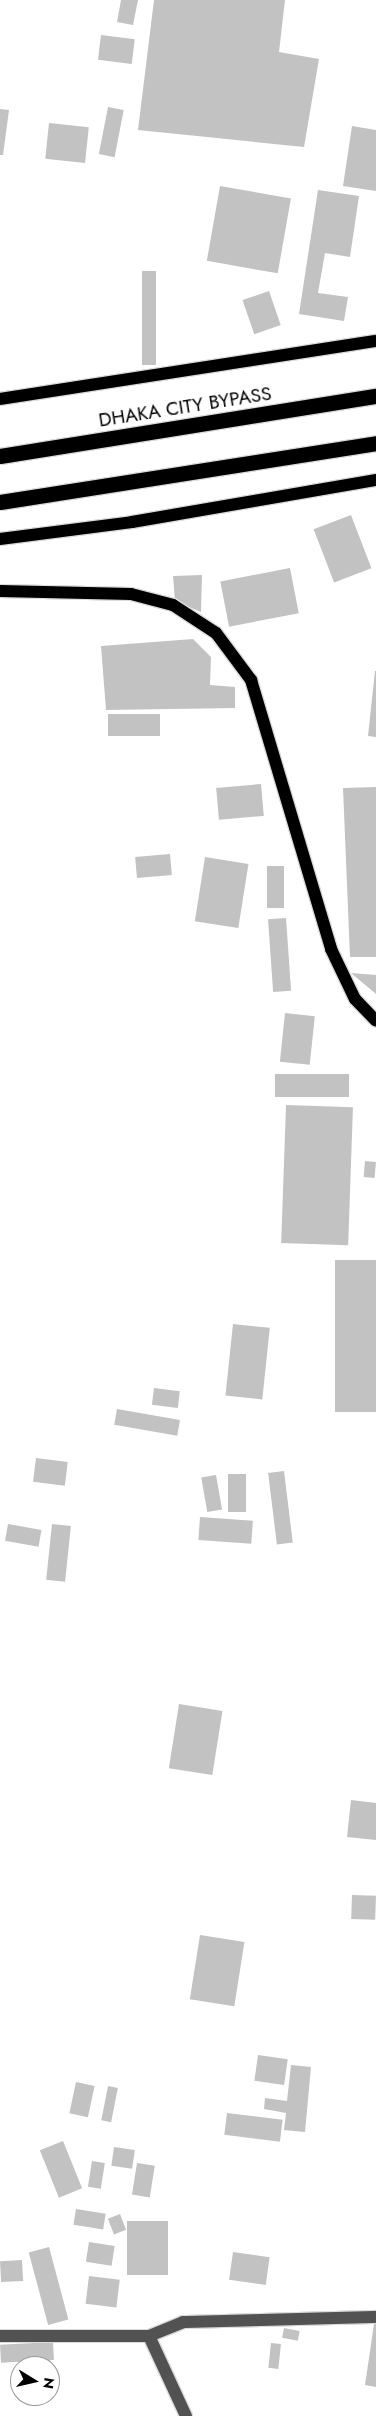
<!DOCTYPE html>
<html>
<head>
<meta charset="utf-8">
<style>
  body { margin:0 }
  #map { position:relative; width:376px; height:2416px; overflow:hidden; background:#fff; font-family:Jost,sans-serif }
  div>[style] { position:absolute }
  .building>* { inset:0; background:#c2c2c2; transform-origin:0 0 }
  .roads { filter:drop-shadow(1px 0 #dbdbdb) drop-shadow(-1px 0 #dbdbdb) drop-shadow(0 1px #dbdbdb) drop-shadow(0 -1px #dbdbdb) }
  .minor>* { height:12px; margin:-6px; padding:0 6px; transform-origin:6px; border-radius:6px; background:#525252 }
  .major>* { height:12px; margin:-6px; padding:0 6px; transform-origin:6px; border-radius:6px; background:#000 }
  .highway>* { height:15px; margin:-7.5px; padding:0 7.5px; transform-origin:7.5px; border-radius:7.5px; background:#000 }
  span { translate:-50% -50%; white-space:nowrap; text-align:center; line-height:1.15; -webkit-text-stroke:4px #fff; paint-order:stroke }
  .street-label { font-size:19px; color:#000 }
  .north { position:absolute; left:10px; top:2356px; width:50px; height:50px; box-sizing:border-box; background:#fff; border:1px solid #999; border-radius:50%; rotate:99deg; font-size:14px; font-weight:700; line-height:20px; text-align:center; color:#000 }
  .north::after { content:''; display:block; margin:auto; width:18px; height:22px; background:#000; clip-path:polygon(50% 0,100% 100%,50% 72%,0 100%) }
</style>
</head>
<body>
<div id="map">
  <div class="building">
    <div style="clip-path:polygon(121px 0,138px 0,133px 25px,117px 22px)"></div>
    <div style="clip-path:polygon(154px 0,285px 0,279px 52px,319px 59px,304px 147px,138px 130px)"></div>
    <div style="left:101px;top:35px;width:34px;height:25px;rotate:7deg"></div>
    <div style="left:108px;top:107px;width:16px;height:48px;rotate:11deg"></div>
    <div style="clip-path:polygon(0 109px,9px 110px,3px 155px,0 155px)"></div>
    <div style="left:49px;top:123px;width:40px;height:36px;rotate:6deg"></div>
    <div style="clip-path:polygon(352px 126px,376px 130px,376px 191px,343px 186px)"></div>
    <div style="left:220px;top:186px;width:72px;height:76px;rotate:10deg"></div>
    <div style="clip-path:polygon(318px 190px,359px 196px,350px 257px,325px 253px,318px 293px,348px 297px,344px 321px,299px 314px)"></div>
    <div style="left:142px;top:271px;width:14px;height:94px"></div>
    <div style="left:269px;top:291px;width:36px;height:28px;rotate:71deg"></div>
    <div style="left:351px;top:515px;width:57px;height:40px;rotate:69deg"></div>
    <div style="left:290px;top:568px;width:46px;height:71px;rotate:79deg"></div>
    <div style="clip-path:polygon(202px 575px,201px 612px,175px 601px,173px 576px)"></div>
    <div style="clip-path:polygon(193px 639px,211px 657px,210px 685px,235px 687px,235px 708px,106px 710px,101px 646px)"></div>
    <div style="clip-path:polygon(375px 671px,376px 671px,376px 737px,368px 736px)"></div>
    <div style="left:160px;top:714px;width:22px;height:52px;rotate:90deg"></div>
    <div style="left:261px;top:784px;width:32px;height:45px;rotate:85deg"></div>
    <div style="clip-path:polygon(376px 787px,376px 957px,350px 957px,343px 788px)"></div>
    <div style="left:170px;top:854px;width:21px;height:35px;rotate:85deg"></div>
    <div style="left:205px;top:857px;width:44px;height:65px;rotate:9deg"></div>
    <div style="left:267px;top:866px;width:17px;height:42px"></div>
    <div style="left:286px;top:918px;width:73px;height:18px;rotate:86deg"></div>
    <div style="clip-path:polygon(351px 973px,376px 975px,376px 994px)"></div>
    <div style="left:285px;top:1013px;width:30px;height:49px;rotate:6deg"></div>
    <div style="left:349px;top:1074px;width:23px;height:74px;rotate:90deg"></div>
    <div style="left:286px;top:1105px;width:67px;height:138px;rotate:2deg"></div>
    <div style="left:365px;top:1161px;width:11px;height:16px;rotate:5deg"></div>
    <div style="left:376px;top:1260px;width:152px;height:41px;rotate:90deg"></div>
    <div style="left:233px;top:1324px;width:37px;height:72px;rotate:6deg"></div>
    <div style="left:154px;top:1388px;width:26px;height:17px;rotate:7deg"></div>
    <div style="left:117px;top:1409px;width:64px;height:16px;rotate:10deg"></div>
    <div style="left:36px;top:1458px;width:32px;height:24px;rotate:7deg"></div>
    <div style="left:284px;top:1471px;width:72px;height:16px;rotate:83deg"></div>
    <div style="left:228px;top:1474px;width:18px;height:38px"></div>
    <div style="left:216px;top:1475px;width:35px;height:15px;rotate:80deg"></div>
    <div style="left:200px;top:1517px;width:53px;height:23px;rotate:4deg"></div>
    <div style="left:8px;top:1524px;width:34px;height:17px;rotate:10deg"></div>
    <div style="left:52px;top:1524px;width:19px;height:56px;rotate:6deg"></div>
    <div style="left:179px;top:1704px;width:44px;height:65px;rotate:9deg"></div>
    <div style="clip-path:polygon(351px 1800px,376px 1803px,376px 1840px,347px 1837px)"></div>
    <div style="left:352px;top:1895px;width:24px;height:24px;rotate:2deg"></div>
    <div style="left:200px;top:1935px;width:45px;height:65px;rotate:9deg"></div>
    <div style="left:258px;top:2055px;width:30px;height:26px;rotate:8deg"></div>
    <div style="clip-path:polygon(291px 2065px,311px 2067px,305px 2132px,284px 2130px,286px 2113px,264px 2109px,265px 2098px,287px 2101px)"></div>
    <div style="left:76px;top:2082px;width:19px;height:32px;rotate:12deg"></div>
    <div style="left:108px;top:2086px;width:10px;height:35px;rotate:11deg"></div>
    <div style="left:227px;top:2113px;width:56px;height:22px;rotate:7deg"></div>
    <div style="left:63px;top:2141px;width:51px;height:25px;rotate:68deg"></div>
    <div style="left:114px;top:2147px;width:21px;height:19px;rotate:8deg"></div>
    <div style="left:92px;top:2161px;width:13px;height:26px;rotate:9deg"></div>
    <div style="left:137px;top:2163px;width:18px;height:32px;rotate:9deg"></div>
    <div style="left:76px;top:2209px;width:30px;height:16px;rotate:9deg"></div>
    <div style="left:120px;top:2214px;width:17px;height:13px;rotate:69deg"></div>
    <div style="left:127px;top:2221px;width:41px;height:54px"></div>
    <div style="left:89px;top:2242px;width:26px;height:20px;rotate:9deg"></div>
    <div style="left:49px;top:2247px;width:75px;height:21px;rotate:75deg"></div>
    <div style="left:233px;top:2252px;width:37px;height:28px;rotate:8deg"></div>
    <div style="left:22px;top:2260px;width:21px;height:22px;rotate:87deg"></div>
    <div style="left:89px;top:2276px;width:31px;height:28px;rotate:7deg"></div>
    <div style="clip-path:polygon(374px 2324px,376px 2324px,376px 2387px,365px 2385px)"></div>
    <div style="left:284px;top:2328px;width:16px;height:10px;rotate:11deg"></div>
    <div style="left:53px;top:2342px;width:18px;height:53px;rotate:87deg"></div>
    <div style="left:271px;top:2343px;width:10px;height:25px;rotate:6deg"></div>
    <div style="clip-path:polygon(52px 2368px,55px 2379px,50px 2380px,50px 2369px)"></div>
    <div style="clip-path:polygon(20px 2376px,20px 2388px,13px 2390px,11px 2378px)"></div>
  </div>
  <div class="roads">
    <div class="minor">
      <div style="left:0;top:2336px;width:149px"></div>
      <div style="left:186px;top:2416px;width:88px;rotate:-114.8deg"></div>
      <div style="left:149px;top:2336px;width:37px;rotate:-22deg"></div>
      <div style="left:183px;top:2322px;width:193px;rotate:-1.5deg"></div>
    </div>
    <div class="major">
      <div style="left:0;top:399px;width:380px;rotate:-8.8deg"></div>
      <div style="left:0;top:539px;width:133px;rotate:-7.3deg"></div>
      <div style="left:132px;top:522px;width:248px;rotate:-9.8deg"></div>
      <div style="left:0;top:591px;width:131px;rotate:1.3deg"></div>
      <div style="left:131px;top:594px;width:43px;rotate:14.7deg"></div>
      <div style="left:173px;top:605px;width:51px;rotate:33.1deg"></div>
      <div style="left:216px;top:633px;width:59px;rotate:53.3deg"></div>
      <div style="left:251px;top:680px;width:281px;rotate:73.4deg"></div>
      <div style="left:331px;top:949px;width:55px;rotate:64.4deg"></div>
      <div style="left:355px;top:999px;width:30px;rotate:46deg"></div>
    </div>
    <div class="highway">
      <div style="left:0;top:456px;width:381px;rotate:-9.1deg"></div>
      <div style="left:0;top:502px;width:381px;rotate:-8.9deg"></div>
    </div>
  </div>
  <div class="street-label">
    <span style="left:185px;top:407px;rotate:-9deg">DHAKA CITY BYPASS</span>
  </div>
  <div class="north">N</div>
</div>
</body>
</html>
